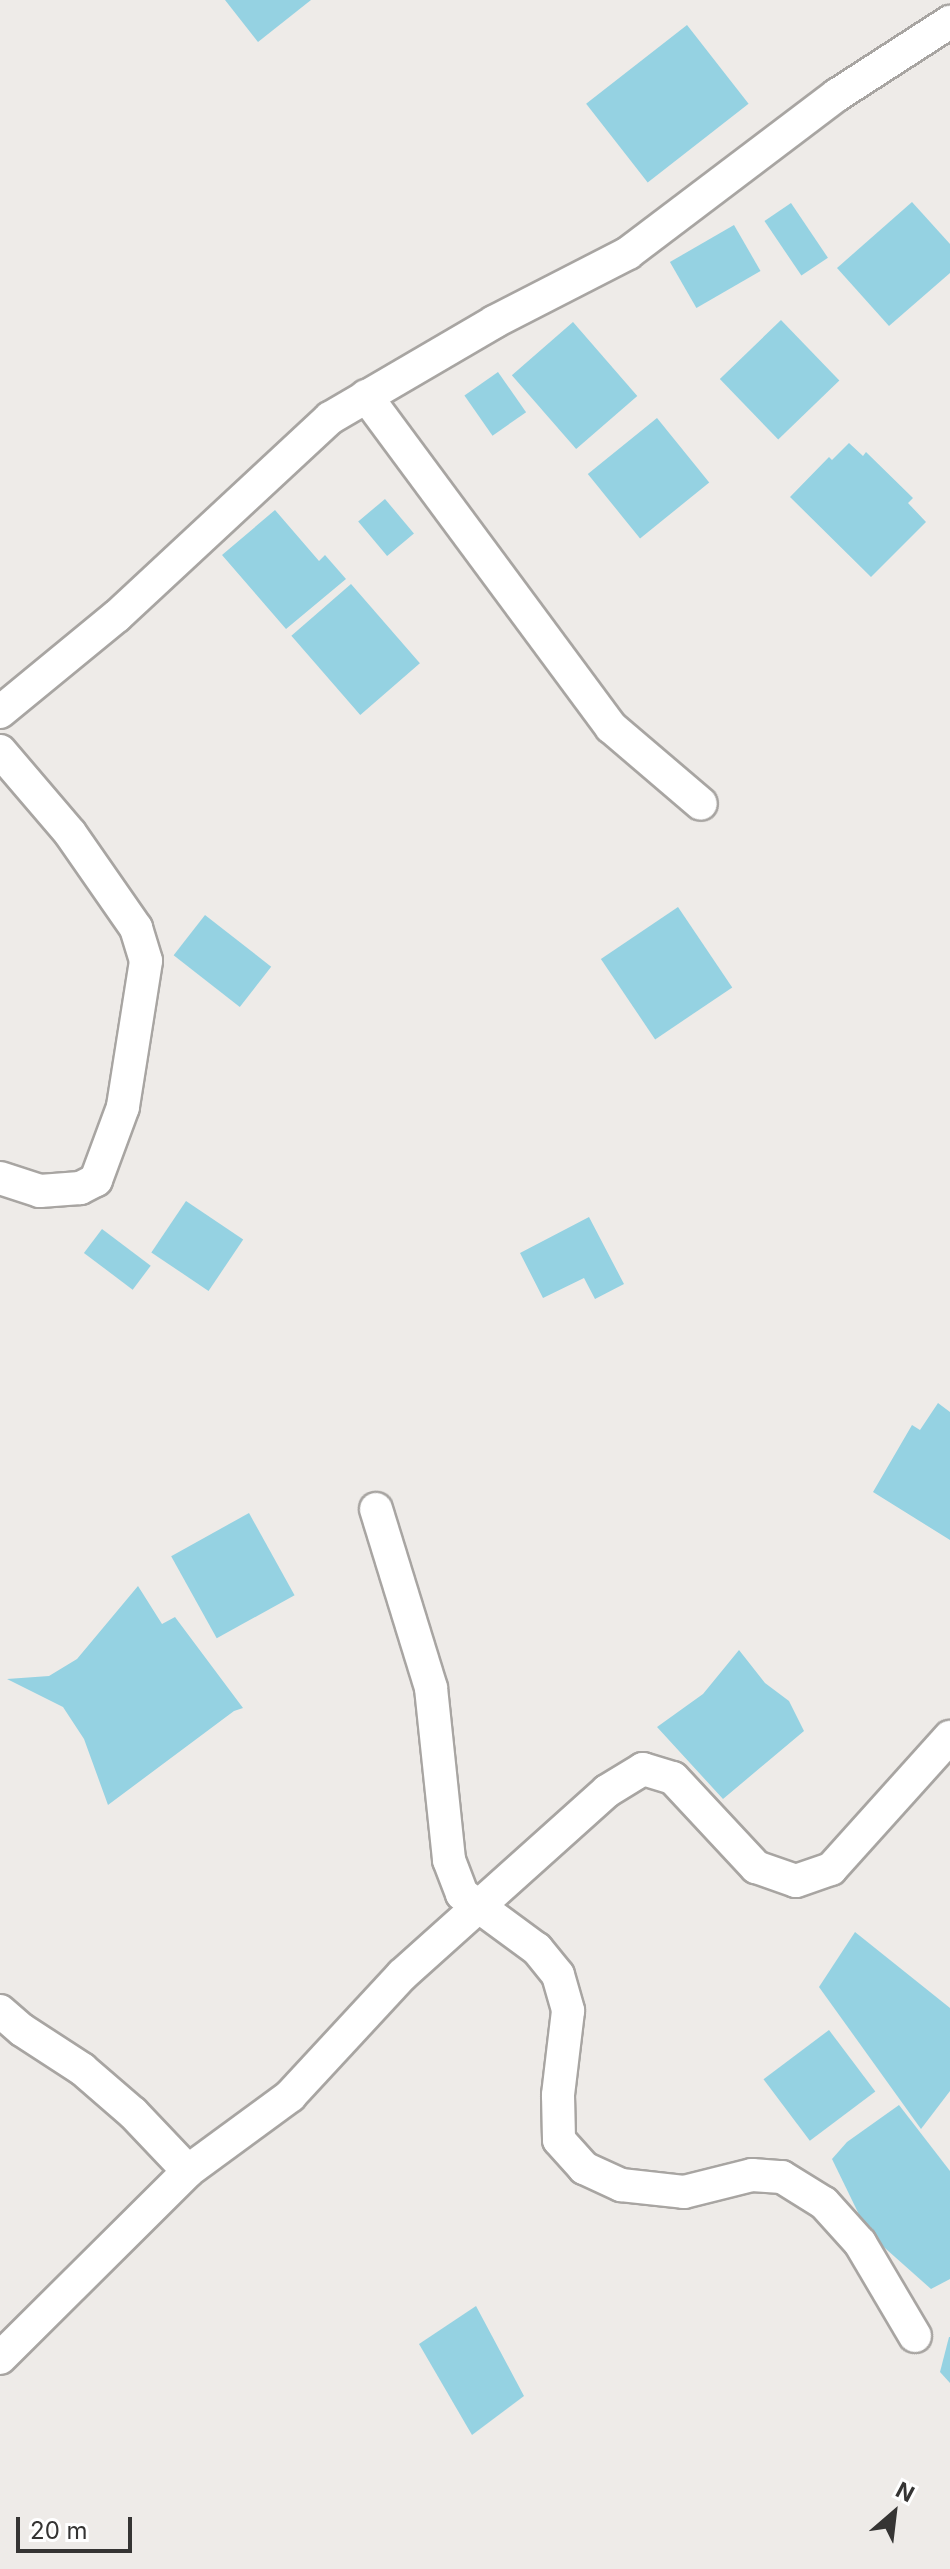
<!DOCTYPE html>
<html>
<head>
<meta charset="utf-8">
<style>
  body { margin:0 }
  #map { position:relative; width:950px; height:2569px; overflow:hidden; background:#eeebe8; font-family:Inter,sans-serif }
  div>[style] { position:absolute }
  .building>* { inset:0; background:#95d2e2; transform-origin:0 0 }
  .roads { filter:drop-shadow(2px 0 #a8a5a2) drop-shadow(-2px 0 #a8a5a2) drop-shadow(0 2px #a8a5a2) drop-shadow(0 -2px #a8a5a2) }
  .minor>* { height:32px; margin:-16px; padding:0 16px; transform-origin:16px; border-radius:16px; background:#fff }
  span { translate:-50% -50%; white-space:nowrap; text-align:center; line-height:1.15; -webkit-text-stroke:6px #fff; paint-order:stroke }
  .north { position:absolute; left:854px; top:2473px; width:80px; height:80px; -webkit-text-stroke:6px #fff; paint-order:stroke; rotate:28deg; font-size:22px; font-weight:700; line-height:32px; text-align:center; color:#353433 }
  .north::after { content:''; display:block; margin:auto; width:28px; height:36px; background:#353433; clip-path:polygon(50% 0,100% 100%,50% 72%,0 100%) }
  .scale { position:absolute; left:16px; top:2517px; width:116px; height:36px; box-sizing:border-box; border:4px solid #353433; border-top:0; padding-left:10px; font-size:24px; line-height:28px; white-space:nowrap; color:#353433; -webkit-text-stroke:6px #fff; paint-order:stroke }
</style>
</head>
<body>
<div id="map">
  <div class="building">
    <div style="clip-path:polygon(225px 0,311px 0,258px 42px)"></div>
    <div style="left:687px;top:25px;width:100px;height:128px;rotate:52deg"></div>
    <div style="clip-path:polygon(912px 202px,950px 244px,950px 273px,889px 326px,837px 268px)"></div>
    <div style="left:791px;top:203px;width:66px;height:32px;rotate:56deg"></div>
    <div style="left:734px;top:225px;width:53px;height:74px;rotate:60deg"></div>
    <div style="left:781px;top:320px;width:84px;height:85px;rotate:46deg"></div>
    <div style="left:573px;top:322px;width:98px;height:81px;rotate:49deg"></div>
    <div style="left:498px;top:372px;width:49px;height:41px;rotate:55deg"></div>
    <div style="left:657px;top:418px;width:83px;height:89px;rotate:51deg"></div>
    <div style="clip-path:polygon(849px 443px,863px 456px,866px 452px,913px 498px,908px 503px,926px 522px,871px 577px,790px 497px,829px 457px,832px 460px)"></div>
    <div style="left:385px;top:499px;width:45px;height:35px;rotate:50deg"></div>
    <div style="clip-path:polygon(275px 510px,319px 561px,325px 555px,346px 579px,286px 629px,222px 555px)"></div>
    <div style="left:351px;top:584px;width:105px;height:79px;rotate:49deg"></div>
    <div style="left:678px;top:907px;width:97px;height:93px;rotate:56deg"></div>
    <div style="left:205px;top:915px;width:84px;height:51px;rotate:38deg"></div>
    <div style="left:186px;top:1201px;width:69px;height:62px;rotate:34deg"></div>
    <div style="clip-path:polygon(589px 1217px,624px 1284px,595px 1299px,584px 1278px,543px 1298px,520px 1253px)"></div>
    <div style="left:102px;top:1229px;width:61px;height:30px;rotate:37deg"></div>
    <div style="clip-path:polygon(938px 1403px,950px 1412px,950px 1540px,873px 1492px,912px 1425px,920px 1430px)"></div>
    <div style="left:249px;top:1513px;width:94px;height:89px;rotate:61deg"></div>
    <div style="clip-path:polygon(138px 1586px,162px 1624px,175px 1617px,243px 1708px,234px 1711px,108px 1805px,84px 1739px,63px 1707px,7px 1679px,49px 1676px,77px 1659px)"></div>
    <div style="clip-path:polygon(739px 1650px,765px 1683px,789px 1701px,804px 1731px,723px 1799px,657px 1727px,703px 1694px)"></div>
    <div style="clip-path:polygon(855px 1932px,950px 2008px,950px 2091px,921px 2129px,819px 1987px)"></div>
    <div style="left:829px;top:2030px;width:77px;height:82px;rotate:53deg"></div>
    <div style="clip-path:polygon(899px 2105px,950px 2171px,950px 2279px,931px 2289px,868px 2233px,832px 2159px,847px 2142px)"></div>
    <div style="clip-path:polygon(476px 2306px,524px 2396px,472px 2435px,419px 2344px)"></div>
    <div style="clip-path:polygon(949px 2337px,950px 2337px,950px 2383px,940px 2372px)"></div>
  </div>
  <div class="roads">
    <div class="minor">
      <div style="left:366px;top:396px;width:412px;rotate:53.5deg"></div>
      <div style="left:611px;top:727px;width:118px;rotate:40.5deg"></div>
      <div style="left:0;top:712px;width:151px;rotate:-39.4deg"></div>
      <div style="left:117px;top:616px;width:291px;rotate:-42.9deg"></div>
      <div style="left:330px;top:418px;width:190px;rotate:-30.3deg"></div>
      <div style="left:494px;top:322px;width:151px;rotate:-27.2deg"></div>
      <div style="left:628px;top:253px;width:262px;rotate:-37.1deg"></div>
      <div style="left:837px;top:95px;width:135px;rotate:-32.9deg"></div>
      <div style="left:0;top:751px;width:108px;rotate:49.5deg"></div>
      <div style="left:70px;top:833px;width:116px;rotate:55.2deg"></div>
      <div style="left:136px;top:928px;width:34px;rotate:73deg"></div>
      <div style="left:146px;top:961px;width:148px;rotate:99deg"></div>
      <div style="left:123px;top:1107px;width:78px;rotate:110.3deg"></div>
      <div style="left:96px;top:1180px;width:18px;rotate:153deg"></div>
      <div style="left:80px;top:1188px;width:40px;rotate:175.7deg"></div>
      <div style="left:40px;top:1191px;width:42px;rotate:-162deg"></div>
      <div style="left:376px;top:1509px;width:187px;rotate:72.9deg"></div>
      <div style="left:431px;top:1688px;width:173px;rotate:84deg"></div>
      <div style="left:449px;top:1860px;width:36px;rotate:69deg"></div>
      <div style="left:462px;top:1894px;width:93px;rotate:36.3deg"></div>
      <div style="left:537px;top:1949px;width:33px;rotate:51deg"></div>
      <div style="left:558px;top:1975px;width:37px;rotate:74deg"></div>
      <div style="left:568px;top:2011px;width:85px;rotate:96.8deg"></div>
      <div style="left:558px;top:2095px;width:45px;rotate:88.7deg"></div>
      <div style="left:559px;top:2140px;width:38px;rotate:48deg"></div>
      <div style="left:584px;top:2168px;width:41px;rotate:24.7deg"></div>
      <div style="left:621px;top:2185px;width:63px;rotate:6.3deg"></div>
      <div style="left:684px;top:2192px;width:70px;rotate:-14deg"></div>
      <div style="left:752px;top:2175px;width:30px;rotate:4deg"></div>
      <div style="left:782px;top:2177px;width:49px;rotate:31.8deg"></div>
      <div style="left:824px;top:2203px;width:54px;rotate:48deg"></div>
      <div style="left:860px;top:2243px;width:108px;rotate:59.4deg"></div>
      <div style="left:0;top:2011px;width:29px;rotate:41deg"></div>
      <div style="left:22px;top:2030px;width:72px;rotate:33deg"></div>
      <div style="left:82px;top:2069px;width:67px;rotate:40.8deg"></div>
      <div style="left:133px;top:2113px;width:80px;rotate:46.5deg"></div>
      <div style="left:0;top:2358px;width:265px;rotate:-44.8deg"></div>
      <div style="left:188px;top:2171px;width:127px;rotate:-36.3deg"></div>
      <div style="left:290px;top:2096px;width:165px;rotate:-47.2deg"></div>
      <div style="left:402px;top:1975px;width:275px;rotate:-41.9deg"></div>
      <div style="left:607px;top:1791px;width:42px;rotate:-31.4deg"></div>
      <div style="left:643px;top:1769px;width:31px;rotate:17deg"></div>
      <div style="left:673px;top:1778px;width:122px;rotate:47deg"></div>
      <div style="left:756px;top:1867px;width:42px;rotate:19.3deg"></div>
      <div style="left:796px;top:1881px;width:37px;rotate:-19deg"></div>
      <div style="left:831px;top:1869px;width:178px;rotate:-48deg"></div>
    </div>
  </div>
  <div class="north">N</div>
  <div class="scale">20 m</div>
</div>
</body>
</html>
